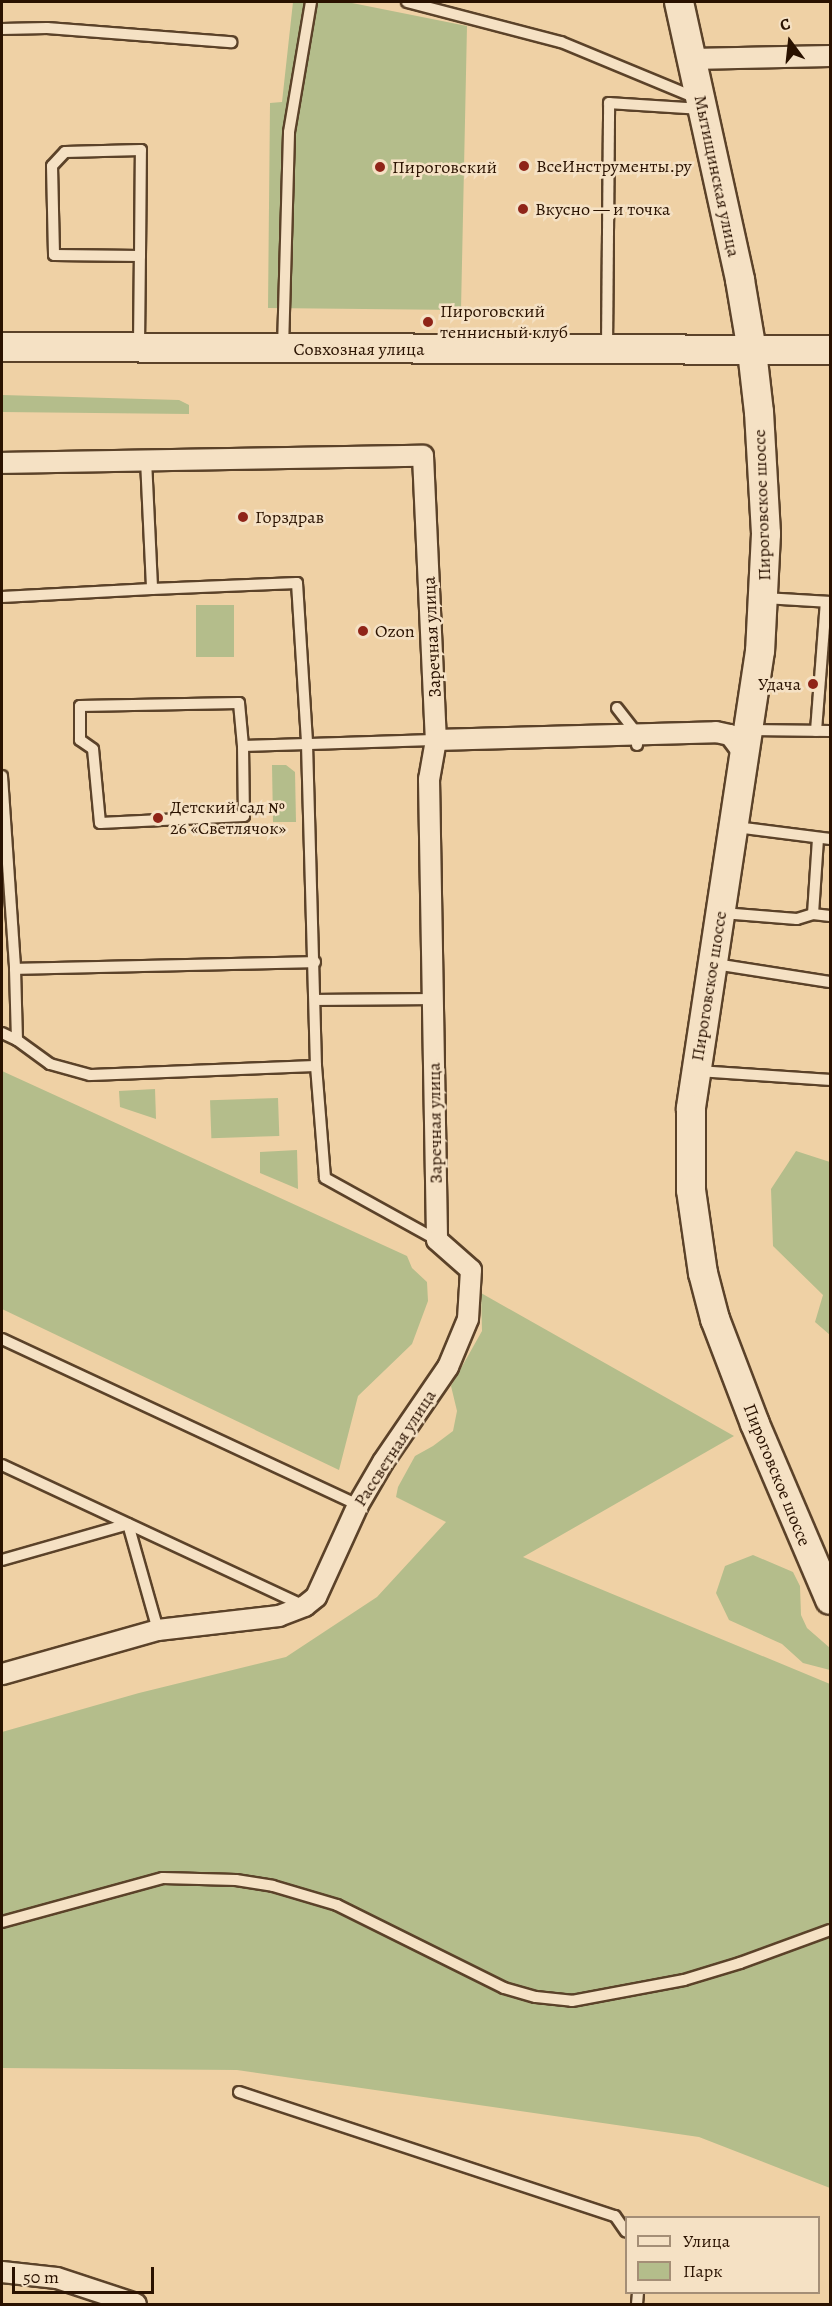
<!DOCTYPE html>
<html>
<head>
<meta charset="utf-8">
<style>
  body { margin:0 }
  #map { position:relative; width:832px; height:2306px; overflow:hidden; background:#efd1a5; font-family:Alegreya,serif }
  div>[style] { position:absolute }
  .green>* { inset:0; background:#b4bd8b; transform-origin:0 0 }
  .roads { filter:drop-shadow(2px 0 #5b4229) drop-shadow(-2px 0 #5b4229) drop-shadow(0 2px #5b4229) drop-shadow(0 -2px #5b4229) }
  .lane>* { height:10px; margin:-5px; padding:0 5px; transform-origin:5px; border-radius:5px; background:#f5e1c4 }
  .street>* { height:20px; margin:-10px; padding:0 10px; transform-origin:10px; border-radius:10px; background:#f5e1c4 }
  .secondary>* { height:28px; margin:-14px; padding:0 14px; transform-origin:14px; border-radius:14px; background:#f5e1c4 }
  .dots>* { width:16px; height:16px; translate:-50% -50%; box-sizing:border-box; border:3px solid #f5e1c4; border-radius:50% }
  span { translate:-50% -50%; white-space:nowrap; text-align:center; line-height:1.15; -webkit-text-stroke:5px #f5e1c4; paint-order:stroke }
  .poi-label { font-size:18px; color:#2a1200 }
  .left { translate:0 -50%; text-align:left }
  .right { translate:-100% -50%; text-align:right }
  .street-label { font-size:18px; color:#2a1200 }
  .frame { position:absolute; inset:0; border:3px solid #2a1200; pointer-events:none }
  .legend { position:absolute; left:625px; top:2216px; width:195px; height:78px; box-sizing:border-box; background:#f5e1c4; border:2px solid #a48e76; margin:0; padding:8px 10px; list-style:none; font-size:18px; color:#2a1200 }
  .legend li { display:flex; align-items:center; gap:12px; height:30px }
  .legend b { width:30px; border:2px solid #a48e76 }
  .north { position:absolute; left:760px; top:12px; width:60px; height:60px; -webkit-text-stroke:4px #f5e1c4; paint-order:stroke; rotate:345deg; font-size:16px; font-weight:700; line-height:24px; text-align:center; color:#2a1200 }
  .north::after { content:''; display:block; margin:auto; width:21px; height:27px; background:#2a1200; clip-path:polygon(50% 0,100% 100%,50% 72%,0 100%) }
  .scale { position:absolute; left:12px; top:2267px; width:142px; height:27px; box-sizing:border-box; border:3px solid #2a1200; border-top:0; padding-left:8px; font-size:18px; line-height:21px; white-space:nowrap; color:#2a1200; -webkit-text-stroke:4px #f5e1c4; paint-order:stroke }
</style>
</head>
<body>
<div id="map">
  <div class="green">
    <div style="clip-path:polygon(293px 2px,347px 2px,467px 26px,461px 310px,268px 308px,270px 103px,282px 102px)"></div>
    <div style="clip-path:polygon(2px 395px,179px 400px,189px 405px,189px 414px,2px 412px)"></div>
    <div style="left:196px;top:605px;width:38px;height:52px"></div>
    <div style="clip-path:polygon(272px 765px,286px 765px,295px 772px,296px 822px,273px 822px)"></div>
    <div style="clip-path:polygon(2px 1071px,407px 1256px,412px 1268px,427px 1282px,428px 1301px,412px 1344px,358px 1396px,339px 1470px,2px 1309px)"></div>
    <div style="clip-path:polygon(155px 1089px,156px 1119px,120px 1107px,119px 1091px)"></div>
    <div style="left:278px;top:1098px;width:38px;height:68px;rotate:88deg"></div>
    <div style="clip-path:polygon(297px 1150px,298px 1189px,260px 1173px,260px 1152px)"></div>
    <div style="clip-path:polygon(796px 1151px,830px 1162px,830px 1335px,815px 1322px,823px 1295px,773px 1246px,771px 1189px)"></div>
    <div style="clip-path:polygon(481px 1293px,734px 1436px,523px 1557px,830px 1684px,830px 2188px,699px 2137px,237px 2070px,2px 2068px,2px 1732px,139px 1693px,286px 1657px,377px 1597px,446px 1522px,396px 1497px,398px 1487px,415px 1456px,433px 1446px,453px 1431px,457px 1411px,451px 1386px,482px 1331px)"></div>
    <div style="clip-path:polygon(753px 1555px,793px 1572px,800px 1586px,801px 1615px,807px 1628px,830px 1648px,830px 1670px,803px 1663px,782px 1644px,729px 1620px,716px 1593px,725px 1566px)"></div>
  </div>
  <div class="roads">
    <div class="lane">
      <div style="left:407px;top:2px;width:159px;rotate:14.6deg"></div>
      <div style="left:561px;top:42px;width:146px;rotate:22.5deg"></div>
      <div style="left:2px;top:29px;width:45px;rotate:-1.3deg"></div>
      <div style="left:47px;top:28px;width:185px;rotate:4.4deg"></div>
      <div style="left:139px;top:345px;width:89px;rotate:-89.4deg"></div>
      <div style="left:140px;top:256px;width:106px;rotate:-89.5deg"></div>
      <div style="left:141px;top:150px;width:76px;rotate:178.5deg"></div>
      <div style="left:65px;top:152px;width:19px;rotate:133deg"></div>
      <div style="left:52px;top:166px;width:89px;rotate:88.7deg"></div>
      <div style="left:54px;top:255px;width:86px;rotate:0.7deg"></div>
      <div style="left:607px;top:347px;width:244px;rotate:-89.5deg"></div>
      <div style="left:609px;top:103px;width:92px;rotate:3.7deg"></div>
      <div style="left:283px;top:348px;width:216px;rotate:-88.4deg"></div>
      <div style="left:289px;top:132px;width:132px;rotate:-80.4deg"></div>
      <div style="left:146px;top:460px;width:129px;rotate:87.3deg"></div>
      <div style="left:152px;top:589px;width:145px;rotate:-2.4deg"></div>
      <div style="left:297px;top:583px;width:161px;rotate:86.4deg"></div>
      <div style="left:307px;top:744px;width:64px;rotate:178.2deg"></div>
      <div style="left:243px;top:746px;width:70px;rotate:89.2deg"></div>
      <div style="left:244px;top:816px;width:144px;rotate:177.2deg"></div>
      <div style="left:100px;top:823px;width:74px;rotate:-95.4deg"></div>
      <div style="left:93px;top:749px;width:16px;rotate:-145deg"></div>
      <div style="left:80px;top:740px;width:34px;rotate:-90deg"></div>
      <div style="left:80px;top:706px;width:159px;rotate:-1.1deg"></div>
      <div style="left:239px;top:703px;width:43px;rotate:84.7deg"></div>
      <div style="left:2px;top:597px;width:150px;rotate:-3.1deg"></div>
      <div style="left:765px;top:598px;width:65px;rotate:3.5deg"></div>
      <div style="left:617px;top:708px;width:33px;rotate:52deg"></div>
      <div style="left:637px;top:734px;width:11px;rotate:90deg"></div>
      <div style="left:750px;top:730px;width:80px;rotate:0.7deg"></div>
      <div style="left:816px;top:731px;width:129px;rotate:-85.6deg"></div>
      <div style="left:436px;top:740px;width:129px;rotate:178.2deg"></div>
      <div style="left:307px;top:744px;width:322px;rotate:88.4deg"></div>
      <div style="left:316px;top:1066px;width:112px;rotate:85.4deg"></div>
      <div style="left:325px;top:1178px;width:128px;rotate:29deg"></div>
      <div style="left:2px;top:776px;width:193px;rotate:86.1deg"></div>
      <div style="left:736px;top:827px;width:95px;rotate:7.3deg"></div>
      <div style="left:722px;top:913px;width:75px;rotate:4.6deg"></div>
      <div style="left:797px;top:919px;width:17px;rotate:-17deg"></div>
      <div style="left:813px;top:914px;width:17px;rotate:7deg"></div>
      <div style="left:813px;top:914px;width:75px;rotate:-86.2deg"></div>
      <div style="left:315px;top:962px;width:300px;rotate:178.7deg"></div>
      <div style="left:15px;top:969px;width:71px;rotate:88.4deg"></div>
      <div style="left:17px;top:1040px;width:41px;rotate:36deg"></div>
      <div style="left:50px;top:1064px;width:41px;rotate:15.4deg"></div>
      <div style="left:90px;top:1075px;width:226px;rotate:-2.3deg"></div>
      <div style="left:715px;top:964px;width:116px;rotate:8.9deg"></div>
      <div style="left:315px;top:1000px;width:118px;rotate:-0.5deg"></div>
      <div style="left:2px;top:1033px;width:17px;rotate:25deg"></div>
      <div style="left:699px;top:1071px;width:131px;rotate:3.9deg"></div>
      <div style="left:2px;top:1339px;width:393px;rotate:25deg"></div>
      <div style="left:2px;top:1465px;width:333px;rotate:25deg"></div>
      <div style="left:2px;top:1560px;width:131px;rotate:-15.9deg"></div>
      <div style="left:128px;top:1524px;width:110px;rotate:74.2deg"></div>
      <div style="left:2px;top:1922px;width:167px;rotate:-15.3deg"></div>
      <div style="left:163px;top:1878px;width:73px;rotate:1.6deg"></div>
      <div style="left:236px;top:1880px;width:37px;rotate:9deg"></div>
      <div style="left:273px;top:1886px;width:67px;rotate:16.5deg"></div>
      <div style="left:337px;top:1905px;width:186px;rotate:26.4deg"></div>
      <div style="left:504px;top:1988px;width:33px;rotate:16deg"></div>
      <div style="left:536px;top:1997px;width:36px;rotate:6deg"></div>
      <div style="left:572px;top:2001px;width:114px;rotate:-10.6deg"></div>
      <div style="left:684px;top:1980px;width:59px;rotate:-16.9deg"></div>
      <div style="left:740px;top:1963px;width:96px;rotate:-20.1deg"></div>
      <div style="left:239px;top:2092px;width:396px;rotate:18.3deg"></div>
      <div style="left:615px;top:2216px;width:19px;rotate:55deg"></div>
      <div style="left:637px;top:2304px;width:12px;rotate:-85deg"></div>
    </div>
    <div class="street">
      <div style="left:692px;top:59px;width:138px;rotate:-1.2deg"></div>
      <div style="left:2px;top:463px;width:421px;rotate:-1deg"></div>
      <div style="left:423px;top:456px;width:284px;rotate:87.4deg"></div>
      <div style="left:436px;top:740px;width:40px;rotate:100deg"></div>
      <div style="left:429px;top:779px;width:461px;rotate:89deg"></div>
      <div style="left:437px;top:1240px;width:45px;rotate:41.4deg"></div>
      <div style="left:471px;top:1270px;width:49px;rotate:93.5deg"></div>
      <div style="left:468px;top:1319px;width:52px;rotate:112.6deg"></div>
      <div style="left:448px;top:1367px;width:115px;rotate:124.4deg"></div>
      <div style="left:383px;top:1462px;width:50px;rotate:120.2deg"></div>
      <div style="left:358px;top:1505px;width:101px;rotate:114.5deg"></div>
      <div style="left:316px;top:1597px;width:14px;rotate:141deg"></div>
      <div style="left:305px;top:1606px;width:28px;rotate:159deg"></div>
      <div style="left:279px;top:1616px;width:122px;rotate:173.4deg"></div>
      <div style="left:158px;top:1630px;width:162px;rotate:164.2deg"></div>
      <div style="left:436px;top:740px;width:280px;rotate:-1.6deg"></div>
      <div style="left:716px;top:732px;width:14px;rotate:12deg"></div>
      <div style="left:730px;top:735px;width:26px;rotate:53deg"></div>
      <div style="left:2px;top:2272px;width:55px;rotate:6.2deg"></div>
      <div style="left:57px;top:2278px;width:83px;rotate:18.2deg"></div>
    </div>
    <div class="secondary">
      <div style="left:679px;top:2px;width:285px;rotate:77.6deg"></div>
      <div style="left:740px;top:280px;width:72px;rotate:80.4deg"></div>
      <div style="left:752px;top:351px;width:61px;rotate:83.5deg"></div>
      <div style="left:759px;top:412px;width:122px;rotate:86.7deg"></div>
      <div style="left:766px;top:534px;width:117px;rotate:92.9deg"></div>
      <div style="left:760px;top:651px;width:463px;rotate:98.6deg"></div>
      <div style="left:691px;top:1109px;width:81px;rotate:90deg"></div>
      <div style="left:691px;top:1190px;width:84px;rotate:81.8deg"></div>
      <div style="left:703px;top:1273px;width:48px;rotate:75.4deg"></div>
      <div style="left:715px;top:1319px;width:112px;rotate:69.1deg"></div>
      <div style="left:755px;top:1424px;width:191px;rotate:66.9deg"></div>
      <div style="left:2px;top:347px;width:828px;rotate:0.21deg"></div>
    </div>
  </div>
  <div class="dots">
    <div style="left:524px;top:166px;background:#8f2418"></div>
    <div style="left:380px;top:167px;background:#8f2418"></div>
    <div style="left:523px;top:209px;background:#8f2418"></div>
    <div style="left:428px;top:322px;background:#8f2418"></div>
    <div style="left:243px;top:517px;background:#8f2418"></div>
    <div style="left:363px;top:631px;background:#8f2418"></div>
    <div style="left:813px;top:684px;background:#8f2418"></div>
    <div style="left:158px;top:818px;background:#8f2418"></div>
  </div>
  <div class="poi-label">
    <span class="left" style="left:536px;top:166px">ВсеИнструменты.ру</span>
    <span class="left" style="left:392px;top:167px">Пироговский</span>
    <span class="left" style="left:535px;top:209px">Вкусно — и точка</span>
    <span class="left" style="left:440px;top:322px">Пироговский<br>теннисный клуб</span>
    <span class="left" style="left:255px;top:517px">Горздрав</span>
    <span class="left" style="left:375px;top:631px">Ozon</span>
    <span class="right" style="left:801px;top:684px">Удача</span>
    <span class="left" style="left:170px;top:818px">Детский сад №<br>26 «Светлячок»</span>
  </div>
  <div class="street-label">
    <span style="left:717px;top:176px;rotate:78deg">Мытищинская улица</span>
    <span style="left:359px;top:349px">Совхозная улица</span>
    <span style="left:762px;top:505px;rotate:-92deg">Пироговское шоссе</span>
    <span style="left:432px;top:637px;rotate:-93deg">Заречная улица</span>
    <span style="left:709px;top:986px;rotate:-81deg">Пироговское шоссе</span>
    <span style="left:435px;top:1123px;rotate:-91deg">Заречная улица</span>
    <span style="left:395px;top:1448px;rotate:-57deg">Рассветная улица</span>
    <span style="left:777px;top:1475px;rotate:68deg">Пироговское шоссе</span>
  </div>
  <div class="frame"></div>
  <ul class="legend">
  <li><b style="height:8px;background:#f5e1c4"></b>Улица</li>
  <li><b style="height:16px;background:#b4bd8b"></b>Парк</li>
  </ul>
  <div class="north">С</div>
  <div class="scale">50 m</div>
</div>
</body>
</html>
